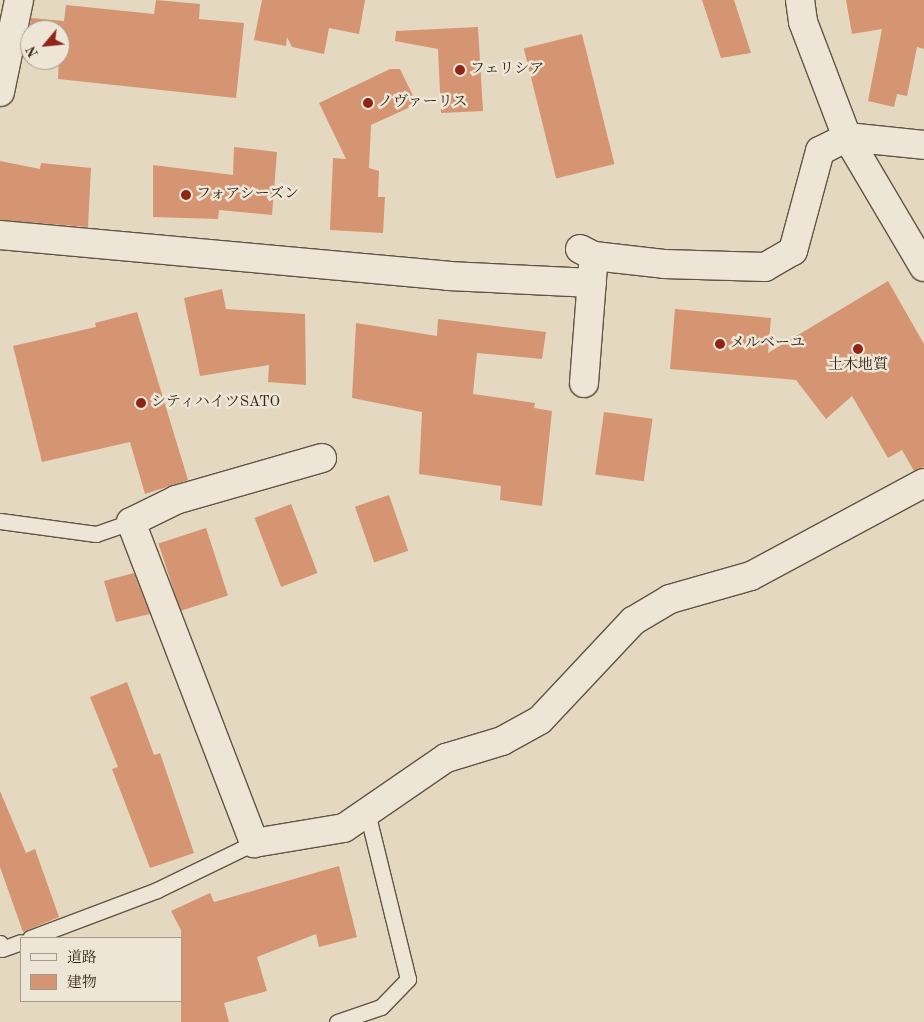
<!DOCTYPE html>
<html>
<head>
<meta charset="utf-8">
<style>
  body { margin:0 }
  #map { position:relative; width:924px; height:1022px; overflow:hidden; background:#e4d8c0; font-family:"Old Standard TT","Noto Serif JP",serif }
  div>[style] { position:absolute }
  .building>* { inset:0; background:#d59572; transform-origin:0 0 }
  .roads { filter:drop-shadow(1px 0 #615444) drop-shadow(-1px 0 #615444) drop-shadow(0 1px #615444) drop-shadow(0 -1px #615444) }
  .service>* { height:15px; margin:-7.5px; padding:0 7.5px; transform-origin:7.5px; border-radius:7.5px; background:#ede6d6 }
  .minor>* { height:28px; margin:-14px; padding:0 14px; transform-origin:14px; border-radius:14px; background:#ede6d6 }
  .tertiary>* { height:28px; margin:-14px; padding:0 14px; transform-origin:14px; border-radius:14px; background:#ede6d6 }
  .dots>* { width:14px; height:14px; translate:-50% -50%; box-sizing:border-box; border:2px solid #ede6d6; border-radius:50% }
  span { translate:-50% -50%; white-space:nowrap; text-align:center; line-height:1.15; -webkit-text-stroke:5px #ede6d6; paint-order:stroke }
  .poi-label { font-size:15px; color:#35281b }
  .left { translate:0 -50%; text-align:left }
  .legend { position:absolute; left:20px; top:937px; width:162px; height:65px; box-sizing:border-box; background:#ede6d6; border:1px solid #a39a8b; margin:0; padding:6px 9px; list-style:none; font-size:15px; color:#35281b }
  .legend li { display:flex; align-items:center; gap:10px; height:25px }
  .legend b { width:25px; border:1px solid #a39a8b }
  .north { position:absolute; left:20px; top:20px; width:50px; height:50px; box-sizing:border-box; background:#ede6d6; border:1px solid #a39a8b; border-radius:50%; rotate:242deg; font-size:14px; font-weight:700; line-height:20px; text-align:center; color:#35281b }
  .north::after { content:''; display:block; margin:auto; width:18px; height:22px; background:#8f2418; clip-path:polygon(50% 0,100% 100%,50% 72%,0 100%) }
</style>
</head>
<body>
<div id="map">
  <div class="building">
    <div style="clip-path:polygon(156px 0,200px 4px,199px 19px,244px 23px,236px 98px,58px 79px,60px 30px,30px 30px,30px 56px,26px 55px,31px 18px,64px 21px,66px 5px,154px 14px)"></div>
    <div style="clip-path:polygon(262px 0,365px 0,359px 34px,329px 28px,324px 54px,292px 47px,287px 37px,286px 46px,254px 40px)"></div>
    <div style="clip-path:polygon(702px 0,734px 0,751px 53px,721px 58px)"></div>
    <div style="clip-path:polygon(846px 0,924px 0,924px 49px,917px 47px,907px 96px,897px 94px,894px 107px,868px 101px,882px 29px,852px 34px)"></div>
    <div style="clip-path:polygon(478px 27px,483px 111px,441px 113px,438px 49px,395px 41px,396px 31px)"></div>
    <div style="left:582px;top:34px;width:134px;height:60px;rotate:76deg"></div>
    <div style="clip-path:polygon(390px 69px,400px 69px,417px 104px,371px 125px,369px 168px,379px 171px,378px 197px,385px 197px,383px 233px,330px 230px,333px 158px,346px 159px,319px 103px)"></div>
    <div style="clip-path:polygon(234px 147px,277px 152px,272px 215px,219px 210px,218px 219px,153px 217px,153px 165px,233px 175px)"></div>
    <div style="clip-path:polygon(0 161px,40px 169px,41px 163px,91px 168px,88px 227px,0 220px)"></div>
    <div style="clip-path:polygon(888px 281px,924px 344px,924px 467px,914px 471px,902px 450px,888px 458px,852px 396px,826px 419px,796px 380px,670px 369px,675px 309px,771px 318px,768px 353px)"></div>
    <div style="clip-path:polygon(222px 289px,226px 309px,305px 314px,306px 385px,268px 382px,269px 365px,200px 376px,184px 298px)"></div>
    <div style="clip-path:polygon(137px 312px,188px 480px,145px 494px,130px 442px,42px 462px,13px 346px,96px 327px,95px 323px)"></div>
    <div style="clip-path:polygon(438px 319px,546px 332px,542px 359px,477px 353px,473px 394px,535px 403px,534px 408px,552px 411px,542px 506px,500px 500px,501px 486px,419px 474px,422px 412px,352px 398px,356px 323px,437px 336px)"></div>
    <div style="left:604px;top:412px;width:49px;height:63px;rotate:8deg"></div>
    <div style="left:389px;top:495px;width:59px;height:36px;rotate:71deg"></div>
    <div style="left:291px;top:504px;width:74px;height:39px;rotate:69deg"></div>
    <div style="left:206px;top:528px;width:71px;height:50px;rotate:72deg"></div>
    <div style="clip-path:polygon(134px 573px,150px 614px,116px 622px,104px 581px)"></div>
    <div style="clip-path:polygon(127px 682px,154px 755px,160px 753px,194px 853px,150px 868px,112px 769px,118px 767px,90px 697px)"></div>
    <div style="clip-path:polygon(0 791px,26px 853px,35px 849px,59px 917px,23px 932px,0 867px)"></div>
    <div style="clip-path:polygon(339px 866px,357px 937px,319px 947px,316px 934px,257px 957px,267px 991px,224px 1003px,229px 1022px,181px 1022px,181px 930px,171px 911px,210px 893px,214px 902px)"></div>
  </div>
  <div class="roads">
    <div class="service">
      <div style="left:0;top:521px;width:97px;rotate:7.7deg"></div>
      <div style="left:96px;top:534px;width:37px;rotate:-19deg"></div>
      <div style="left:30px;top:938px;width:136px;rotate:-20.7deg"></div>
      <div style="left:157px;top:890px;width:108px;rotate:-25.9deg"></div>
      <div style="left:0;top:943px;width:6px;rotate:72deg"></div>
      <div style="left:2px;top:949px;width:20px;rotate:-20deg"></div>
      <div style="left:337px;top:1022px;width:46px;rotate:-18.8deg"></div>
      <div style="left:381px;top:1007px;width:39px;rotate:-46deg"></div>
      <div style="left:408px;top:979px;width:172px;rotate:-103.8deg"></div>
    </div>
    <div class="minor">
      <div style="left:0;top:92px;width:94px;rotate:-78.3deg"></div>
      <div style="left:0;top:235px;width:450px;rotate:5.2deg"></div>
      <div style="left:448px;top:276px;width:144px;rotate:2.8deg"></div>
      <div style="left:580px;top:249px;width:16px;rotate:27deg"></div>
      <div style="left:594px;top:256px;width:70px;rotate:6.5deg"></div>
      <div style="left:664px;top:264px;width:101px;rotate:1.7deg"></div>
      <div style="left:765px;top:267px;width:32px;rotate:-30deg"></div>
      <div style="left:793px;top:251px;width:104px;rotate:-74.9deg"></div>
      <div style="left:820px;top:151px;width:30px;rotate:-27deg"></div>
      <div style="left:847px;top:137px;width:77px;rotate:5.9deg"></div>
      <div style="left:584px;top:383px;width:118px;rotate:-85.6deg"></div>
      <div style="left:322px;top:458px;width:152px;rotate:164deg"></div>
      <div style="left:176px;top:500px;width:50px;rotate:153.9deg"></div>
      <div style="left:131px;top:522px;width:344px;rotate:69deg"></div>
      <div style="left:254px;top:843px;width:91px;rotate:-9.5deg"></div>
      <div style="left:344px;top:828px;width:124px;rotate:-34.5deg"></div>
      <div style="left:446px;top:758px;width:59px;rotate:-16.9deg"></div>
      <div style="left:502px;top:741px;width:43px;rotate:-28.9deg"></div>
      <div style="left:540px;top:720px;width:136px;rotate:-46.8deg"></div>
      <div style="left:633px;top:621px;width:43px;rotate:-30.7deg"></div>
      <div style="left:670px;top:599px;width:84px;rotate:-15.9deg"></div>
      <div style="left:751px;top:576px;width:196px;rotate:-28.3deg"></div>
    </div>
    <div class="tertiary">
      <div style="left:800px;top:0;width:22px;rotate:82deg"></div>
      <div style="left:803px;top:22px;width:123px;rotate:69.1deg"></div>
      <div style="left:847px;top:137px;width:151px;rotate:59.4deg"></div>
    </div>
  </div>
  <div class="dots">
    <div style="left:460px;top:70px;background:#8f2418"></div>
    <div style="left:368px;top:103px;background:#8f2418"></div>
    <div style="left:186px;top:195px;background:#8f2418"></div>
    <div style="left:720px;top:344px;background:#8f2418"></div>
    <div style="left:858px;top:349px;background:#8f2418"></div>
    <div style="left:141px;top:403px;background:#8f2418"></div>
  </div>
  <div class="poi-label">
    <span class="left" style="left:470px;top:70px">フェリシア</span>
    <span class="left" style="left:378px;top:103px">ノヴァーリス</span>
    <span class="left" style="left:196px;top:195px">フォアシーズン</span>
    <span class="left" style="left:730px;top:344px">メルベーユ</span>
    <span style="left:858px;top:366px">土木地質</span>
    <span class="left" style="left:151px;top:403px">シティハイツSATO</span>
  </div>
  <ul class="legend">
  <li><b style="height:6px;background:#ede6d6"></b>道路</li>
  <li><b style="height:14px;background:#d59572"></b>建物</li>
  </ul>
  <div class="north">N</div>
</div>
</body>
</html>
